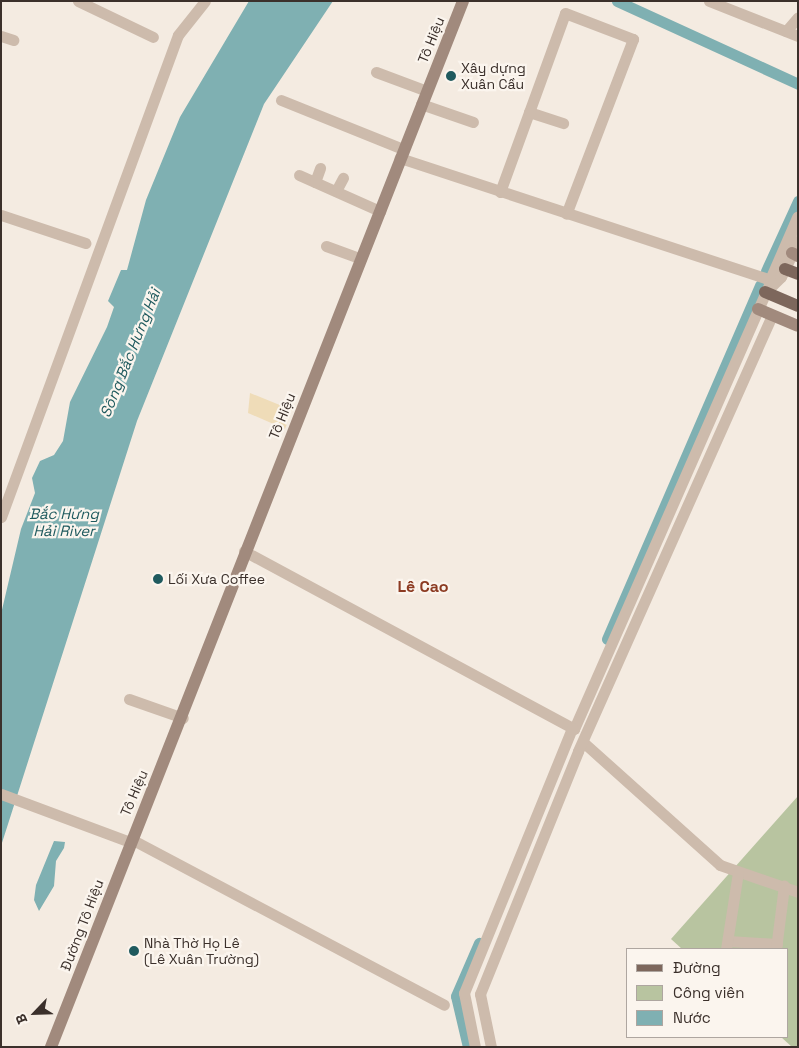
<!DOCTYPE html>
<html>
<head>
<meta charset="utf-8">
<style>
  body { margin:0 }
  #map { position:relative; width:799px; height:1048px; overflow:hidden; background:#f4ebe1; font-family:"Space Grotesk",sans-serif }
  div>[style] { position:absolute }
  .green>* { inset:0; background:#b8c4a0 }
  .sand>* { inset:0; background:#efdcb8 }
  .water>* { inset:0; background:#7fb0b2 }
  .canal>* { height:11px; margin:-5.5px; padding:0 5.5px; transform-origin:5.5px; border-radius:5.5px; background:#7fb0b2 }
  .minor>* { height:11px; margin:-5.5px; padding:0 5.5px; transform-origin:5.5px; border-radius:5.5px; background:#cdbbac }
  .tertiary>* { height:12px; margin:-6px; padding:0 6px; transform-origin:6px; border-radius:6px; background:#cdbbac }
  .secondary>* { height:12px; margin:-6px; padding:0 6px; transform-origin:6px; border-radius:6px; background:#a18a7d }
  .primary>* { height:12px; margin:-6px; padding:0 6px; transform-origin:6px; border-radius:6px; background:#7d675c }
  .dots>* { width:14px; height:14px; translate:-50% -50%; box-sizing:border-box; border:2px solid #fbf5ee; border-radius:50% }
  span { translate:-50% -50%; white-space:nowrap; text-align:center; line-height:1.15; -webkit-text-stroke:4.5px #fbf5ee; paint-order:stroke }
  .street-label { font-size:14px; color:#3b302b }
  .poi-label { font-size:14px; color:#3b302b }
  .left { translate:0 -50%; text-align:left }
  .water-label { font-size:15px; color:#1f5a5e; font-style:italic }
  .quarter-label { font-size:16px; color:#8c3b22; font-weight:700 }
  .frame { position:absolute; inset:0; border:2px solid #3b302b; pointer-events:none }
  .legend { position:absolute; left:626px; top:948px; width:162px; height:90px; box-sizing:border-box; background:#fbf5ee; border:1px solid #aea6a0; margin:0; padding:6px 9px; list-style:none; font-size:15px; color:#3b302b }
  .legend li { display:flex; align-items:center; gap:10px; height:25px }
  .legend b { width:25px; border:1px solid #aea6a0 }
  .north { position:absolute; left:10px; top:988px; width:50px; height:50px; -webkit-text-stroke:4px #fbf5ee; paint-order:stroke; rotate:246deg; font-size:14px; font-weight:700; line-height:20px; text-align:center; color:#3b302b }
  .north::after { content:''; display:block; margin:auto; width:18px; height:22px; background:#3b302b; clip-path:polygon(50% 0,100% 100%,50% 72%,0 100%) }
</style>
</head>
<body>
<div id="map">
  <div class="green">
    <div style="clip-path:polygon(798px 796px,798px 1047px,792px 1047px,781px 1037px,788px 1037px,788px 949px,682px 949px,671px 939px)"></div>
  </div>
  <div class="sand">
    <div style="clip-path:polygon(250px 393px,292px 410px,285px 429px,248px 413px)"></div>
  </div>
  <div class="water">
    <div style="clip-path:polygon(249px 1px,333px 1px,264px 104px,137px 421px,1px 846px,1px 614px,21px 529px,35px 493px,32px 478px,40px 461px,54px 455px,63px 441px,70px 402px,107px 327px,114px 307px,108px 301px,121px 270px,127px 270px,146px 200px,180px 117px)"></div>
    <div style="clip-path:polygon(54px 841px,65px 842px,64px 848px,56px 861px,54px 886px,39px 911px,34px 900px,36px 885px)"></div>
  </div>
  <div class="canal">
    <div style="left:617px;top:1px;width:199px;rotate:24.6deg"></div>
    <div style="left:766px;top:271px;width:77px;rotate:-65.4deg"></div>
    <div style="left:607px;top:639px;width:386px;rotate:-66.6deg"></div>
    <div style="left:468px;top:1047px;width:52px;rotate:-103.2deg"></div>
    <div style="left:456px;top:996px;width:58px;rotate:-66.5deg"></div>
  </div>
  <div class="minor">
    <div style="left:78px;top:1px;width:83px;rotate:25.6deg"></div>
    <div style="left:709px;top:1px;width:96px;rotate:21.5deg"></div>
    <div style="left:786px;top:31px;width:18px;rotate:-49deg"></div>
    <div style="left:1px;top:36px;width:13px;rotate:18deg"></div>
    <div style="left:376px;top:72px;width:54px;rotate:20.4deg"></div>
    <div style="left:281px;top:100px;width:131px;rotate:21.9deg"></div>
    <div style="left:421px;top:104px;width:55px;rotate:19.1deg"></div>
    <div style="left:529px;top:112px;width:36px;rotate:18deg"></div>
    <div style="left:299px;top:175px;width:89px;rotate:24deg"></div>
    <div style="left:315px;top:182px;width:15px;rotate:-70deg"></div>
    <div style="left:336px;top:191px;width:15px;rotate:-62deg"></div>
    <div style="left:500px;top:192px;width:190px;rotate:-70deg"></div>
    <div style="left:565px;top:13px;width:73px;rotate:20.9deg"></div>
    <div style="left:633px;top:39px;width:187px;rotate:110.9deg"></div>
    <div style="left:1px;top:215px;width:89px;rotate:18.4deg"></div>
    <div style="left:326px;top:246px;width:37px;rotate:20deg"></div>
    <div style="left:1px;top:517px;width:513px;rotate:-69.84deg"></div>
    <div style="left:178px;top:35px;width:43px;rotate:-51.5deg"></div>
    <div style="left:244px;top:551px;width:375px;rotate:28.3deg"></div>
    <div style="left:574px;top:729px;width:490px;rotate:-66.3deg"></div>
    <div style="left:771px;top:280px;width:391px;rotate:-161.8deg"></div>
    <div style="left:129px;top:699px;width:57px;rotate:19.4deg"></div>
    <div style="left:583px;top:742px;width:184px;rotate:41.9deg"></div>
    <div style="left:720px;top:865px;width:83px;rotate:19.1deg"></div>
    <div style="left:1px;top:794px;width:138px;rotate:20.4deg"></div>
    <div style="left:131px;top:839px;width:354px;rotate:27.9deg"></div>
    <div style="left:728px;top:941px;width:49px;rotate:3.5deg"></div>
    <div style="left:726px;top:949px;width:78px;rotate:-81.1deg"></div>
    <div style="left:776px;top:949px;width:64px;rotate:-82.8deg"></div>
    <div style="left:475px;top:1047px;width:55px;rotate:-101.5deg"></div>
    <div style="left:464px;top:993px;width:286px;rotate:-67.8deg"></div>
    <div style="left:491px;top:1047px;width:54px;rotate:-101.7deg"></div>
    <div style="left:480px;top:994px;width:262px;rotate:-68deg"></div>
    <div style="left:578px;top:751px;width:477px;rotate:-66deg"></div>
  </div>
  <div class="tertiary">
    <div style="left:771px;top:280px;width:68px;rotate:-66.5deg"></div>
    <div style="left:769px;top:289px;width:17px;rotate:-45deg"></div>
    <div style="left:781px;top:277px;width:39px;rotate:-64deg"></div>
  </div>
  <div class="secondary">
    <div style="left:792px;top:253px;width:7px;rotate:27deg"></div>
    <div style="left:758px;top:309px;width:43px;rotate:23deg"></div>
    <div style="left:51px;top:1047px;width:1124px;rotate:-68.5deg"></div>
  </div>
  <div class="primary">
    <div style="left:785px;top:269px;width:14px;rotate:21deg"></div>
    <div style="left:765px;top:292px;width:36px;rotate:23deg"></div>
  </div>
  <div class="dots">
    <div style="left:451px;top:76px;background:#1f5a5e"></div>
    <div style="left:158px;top:579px;background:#1f5a5e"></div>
    <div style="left:134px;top:951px;background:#1f5a5e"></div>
  </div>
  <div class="street-label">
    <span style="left:431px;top:40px;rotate:-68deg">Tô Hiệu</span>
    <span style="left:282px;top:416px;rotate:-68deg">Tô Hiệu</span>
    <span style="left:134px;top:793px;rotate:-67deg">Tô Hiệu</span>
    <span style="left:82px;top:925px;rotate:-69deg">Đường Tô Hiệu</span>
  </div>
  <div class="poi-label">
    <span class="left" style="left:461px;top:76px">Xây dựng<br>Xuân Cầu</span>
    <span class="left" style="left:168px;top:579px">Lối Xưa Coffee</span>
    <span class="left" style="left:144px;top:951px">Nhà Thờ Họ Lê<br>(Lê Xuân Trường)</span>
  </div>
  <div class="water-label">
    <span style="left:130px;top:353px;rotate:-68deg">Sông Bắc Hưng Hải</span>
    <span style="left:64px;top:522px">Bắc Hưng<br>Hải River</span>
  </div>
  <div class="quarter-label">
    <span style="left:423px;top:587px">Lê Cao</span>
  </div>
  <div class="frame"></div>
  <ul class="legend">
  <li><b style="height:6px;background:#7d675c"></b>Đường</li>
  <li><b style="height:14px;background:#b8c4a0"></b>Công viên</li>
  <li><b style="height:14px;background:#7fb0b2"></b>Nước</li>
  </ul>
  <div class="north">B</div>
</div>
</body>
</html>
